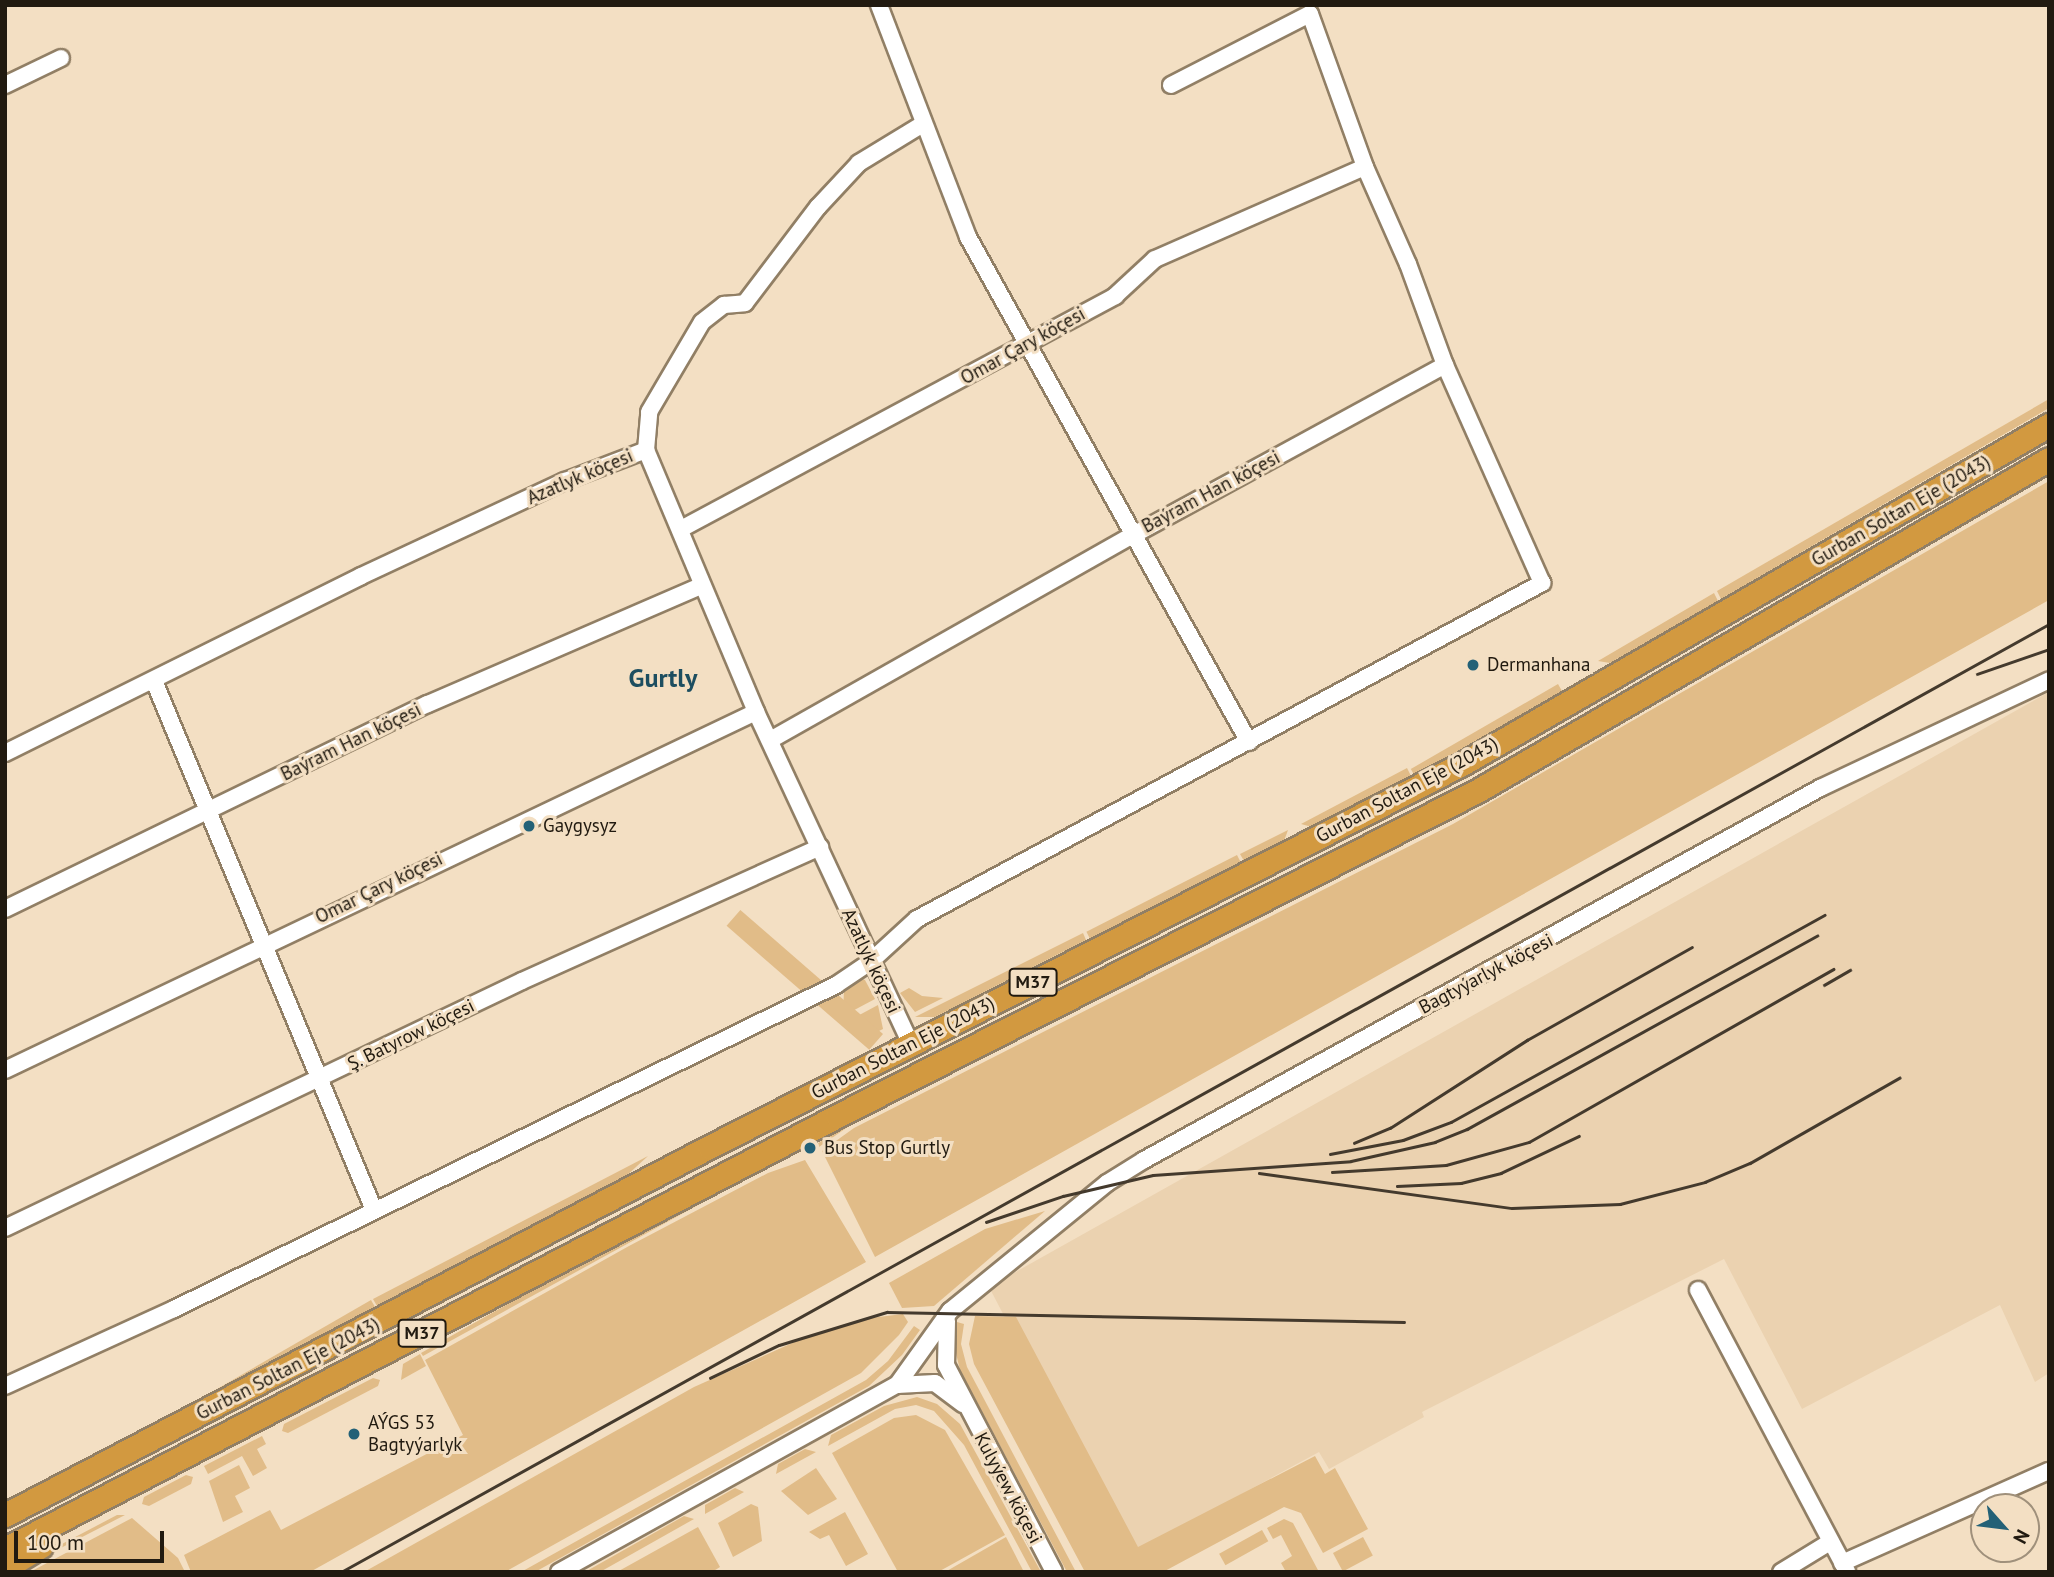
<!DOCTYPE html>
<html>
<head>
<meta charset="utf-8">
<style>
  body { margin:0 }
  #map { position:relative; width:2054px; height:1577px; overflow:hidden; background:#f3dfc3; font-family:"PT Sans",sans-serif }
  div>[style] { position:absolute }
  .built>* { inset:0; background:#ebd2b0 }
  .green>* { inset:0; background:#e1bc88; transform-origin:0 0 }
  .roads { filter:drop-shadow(2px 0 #917f65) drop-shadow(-2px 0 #917f65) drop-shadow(0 2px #917f65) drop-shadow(0 -2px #917f65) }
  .minor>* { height:16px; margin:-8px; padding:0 8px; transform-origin:8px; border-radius:8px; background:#fff }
  .highway>* { height:23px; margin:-11.5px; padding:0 11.5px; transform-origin:11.5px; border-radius:11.5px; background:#d29940 }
  .rail>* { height:2.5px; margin:-1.25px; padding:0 1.25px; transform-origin:1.25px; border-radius:1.25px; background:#443a2d }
  .dots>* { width:19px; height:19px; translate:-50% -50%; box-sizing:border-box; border:4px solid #f3dfc3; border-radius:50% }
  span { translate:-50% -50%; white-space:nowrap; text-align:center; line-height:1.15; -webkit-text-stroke:6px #f3dfc3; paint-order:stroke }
  .shield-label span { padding:2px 5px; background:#f3dfc3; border:2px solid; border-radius:5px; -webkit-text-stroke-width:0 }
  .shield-label { font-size:18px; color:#211a10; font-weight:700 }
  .street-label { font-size:19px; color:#211a10 }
  .poi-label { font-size:19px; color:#211a10 }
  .left { translate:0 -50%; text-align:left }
  .district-label { font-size:26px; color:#1d4e60; font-weight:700 }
  .frame { position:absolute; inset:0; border:7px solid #211a10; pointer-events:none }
  .north { position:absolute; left:1970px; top:1493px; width:70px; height:70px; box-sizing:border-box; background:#f3dfc3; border:2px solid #9f907b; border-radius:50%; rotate:118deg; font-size:19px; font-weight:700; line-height:28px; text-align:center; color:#211a10 }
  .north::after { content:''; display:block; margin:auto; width:24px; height:32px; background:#236177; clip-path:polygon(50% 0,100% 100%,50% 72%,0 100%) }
  .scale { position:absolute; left:14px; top:1531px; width:150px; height:32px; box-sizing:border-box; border:4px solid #211a10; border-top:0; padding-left:9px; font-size:21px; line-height:24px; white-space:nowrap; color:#211a10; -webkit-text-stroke:5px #f3dfc3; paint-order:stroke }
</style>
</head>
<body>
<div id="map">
  <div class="built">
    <div style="clip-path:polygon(2049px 692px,2049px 1373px,2035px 1382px,2000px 1305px,1802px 1409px,1724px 1259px,1422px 1412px,1424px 1417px,1329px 1469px,1319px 1452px,1129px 1555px,989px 1287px)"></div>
  </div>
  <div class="green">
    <div style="clip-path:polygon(2049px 399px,2049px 408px,1721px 599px,1717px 591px)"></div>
    <div style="clip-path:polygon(2049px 470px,2049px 475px,1451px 820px,852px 1124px,819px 1147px,817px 1144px,850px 1120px,1449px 817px)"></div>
    <div style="clip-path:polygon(2049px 481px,2049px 600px,875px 1257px,822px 1151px,854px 1128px,1453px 824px)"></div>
    <div style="clip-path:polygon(1714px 593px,1718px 601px,1610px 663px,1598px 661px)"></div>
    <div style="left:1558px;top:684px;width:8px;height:170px;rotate:60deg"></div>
    <div style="clip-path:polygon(1407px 768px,1411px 776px,1341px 813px,1312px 827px,1301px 824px)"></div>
    <div style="clip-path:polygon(1288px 830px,1284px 841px,1244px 861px,1240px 854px)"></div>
    <div style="left:1237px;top:855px;width:9px;height:169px;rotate:63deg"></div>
    <div style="clip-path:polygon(1083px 933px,1086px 940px,935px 1017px,915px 1017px)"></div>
    <div style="clip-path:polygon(858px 977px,865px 980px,875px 999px,843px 1016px,844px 989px)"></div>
    <div style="clip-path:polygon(909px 988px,922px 996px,943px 998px,915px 1012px,900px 993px)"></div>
    <div style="clip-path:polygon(878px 1005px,883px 1029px,861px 1040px,850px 1020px)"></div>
    <div style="left:883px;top:1034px;width:21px;height:189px;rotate:131deg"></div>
    <div style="clip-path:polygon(648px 1156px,624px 1178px,377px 1306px,373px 1299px)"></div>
    <div style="clip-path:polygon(805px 1160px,866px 1262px,310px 1572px,191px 1572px,184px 1555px,270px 1510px,281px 1530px,463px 1435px,425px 1360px,629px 1246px,768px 1173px)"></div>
    <div style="clip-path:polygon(738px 1179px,740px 1182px,423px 1356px,421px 1353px,625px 1238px)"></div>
    <div style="clip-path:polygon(1045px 1211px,934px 1306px,902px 1308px,889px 1283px,985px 1229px)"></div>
    <div style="left:371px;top:1300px;width:8px;height:412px;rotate:60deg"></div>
    <div style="clip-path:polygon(903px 1314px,908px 1322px,899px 1335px,861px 1373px,505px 1572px,364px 1572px,694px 1387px,808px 1336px,862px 1319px)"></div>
    <div style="clip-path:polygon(975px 1316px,1016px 1317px,1138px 1547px,1315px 1456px,1325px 1474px,1335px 1468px,1368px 1529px,1323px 1553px,1301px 1513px,1284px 1507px,1163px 1572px,1085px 1572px,974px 1364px,969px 1344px)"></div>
    <div style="clip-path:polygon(957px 1322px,964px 1324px,961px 1344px,967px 1367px,1076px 1572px,1067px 1572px,960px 1370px,954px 1345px)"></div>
    <div style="clip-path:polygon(914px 1326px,920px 1330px,902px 1355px,869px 1386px,535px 1572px,521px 1572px,866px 1380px,888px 1361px)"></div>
    <div style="clip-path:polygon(420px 1354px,426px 1366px,401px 1380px,403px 1364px)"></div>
    <div style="clip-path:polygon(373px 1378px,380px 1380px,378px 1386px,288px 1433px,282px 1431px,284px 1424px)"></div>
    <div style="clip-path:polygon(917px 1397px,937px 1404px,960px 1424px,1041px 1572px,1032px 1572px,964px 1445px,934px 1411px,916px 1405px,895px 1409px,828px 1446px,831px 1435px,884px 1406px)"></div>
    <div style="clip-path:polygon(916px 1415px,945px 1430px,1005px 1535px,938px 1572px,898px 1572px,832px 1453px,894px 1418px)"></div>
    <div style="clip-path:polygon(262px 1436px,266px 1444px,257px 1449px,267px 1468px,253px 1476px,242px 1456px,208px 1474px,204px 1466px)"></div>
    <div style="clip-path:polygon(805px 1449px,816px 1452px,776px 1474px,778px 1464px)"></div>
    <div style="clip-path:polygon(239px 1465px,250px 1488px,235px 1496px,243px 1512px,223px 1522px,209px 1481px)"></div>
    <div style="clip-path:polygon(816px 1468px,837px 1499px,808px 1515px,781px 1491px)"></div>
    <div style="clip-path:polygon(186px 1475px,193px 1477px,191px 1484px,149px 1506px,142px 1504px,144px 1497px)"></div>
    <div style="clip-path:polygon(735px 1488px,744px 1492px,705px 1514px,705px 1505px)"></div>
    <div style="clip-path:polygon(751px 1504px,758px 1507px,762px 1541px,733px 1557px,718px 1523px)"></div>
    <div style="clip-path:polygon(845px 1512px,868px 1554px,846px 1566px,829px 1535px,820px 1539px,809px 1532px)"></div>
    <div style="clip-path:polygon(117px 1515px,125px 1515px,14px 1572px,43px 1554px)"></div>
    <div style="clip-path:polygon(684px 1516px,694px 1519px,600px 1572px,585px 1572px)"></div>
    <div style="clip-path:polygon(132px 1518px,178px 1558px,185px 1572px,30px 1572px)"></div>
    <div style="clip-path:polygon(1284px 1519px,1293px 1523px,1319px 1572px,1286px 1572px,1281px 1563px,1292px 1556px,1281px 1535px,1273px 1539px,1267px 1528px)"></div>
    <div style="clip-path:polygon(698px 1527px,720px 1567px,712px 1572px,617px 1572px)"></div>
    <div style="left:1262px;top:1530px;width:13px;height:49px;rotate:61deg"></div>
    <div style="clip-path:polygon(1006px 1537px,1024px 1572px,945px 1572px)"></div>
    <div style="left:1363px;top:1537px;width:21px;height:34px;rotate:62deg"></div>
  </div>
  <div class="roads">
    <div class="minor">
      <div style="left:879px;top:5px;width:248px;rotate:69deg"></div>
      <div style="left:968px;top:237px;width:578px;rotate:60.91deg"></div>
      <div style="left:5px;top:85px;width:62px;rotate:-25.7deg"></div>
      <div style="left:1171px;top:85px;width:156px;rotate:-27.1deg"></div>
      <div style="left:1310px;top:14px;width:163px;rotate:70.2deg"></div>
      <div style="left:1365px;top:167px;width:106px;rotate:66.1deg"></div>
      <div style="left:1408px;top:264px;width:108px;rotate:69.9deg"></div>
      <div style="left:646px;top:450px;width:38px;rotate:-85deg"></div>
      <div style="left:649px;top:412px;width:104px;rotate:-59.5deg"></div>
      <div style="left:702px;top:322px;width:28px;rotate:-38deg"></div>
      <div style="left:724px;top:305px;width:21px;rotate:-5deg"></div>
      <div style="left:745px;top:303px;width:121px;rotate:-52.8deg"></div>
      <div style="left:818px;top:207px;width:60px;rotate:-47deg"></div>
      <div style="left:859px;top:163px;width:75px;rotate:-31.4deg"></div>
      <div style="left:681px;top:529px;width:493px;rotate:-28.2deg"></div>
      <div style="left:1115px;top:296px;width:54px;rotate:-42.8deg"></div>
      <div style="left:1155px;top:259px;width:229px;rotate:-23.7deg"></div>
      <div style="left:154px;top:681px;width:573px;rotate:67.42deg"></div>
      <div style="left:5px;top:753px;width:398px;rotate:-26.4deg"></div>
      <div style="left:361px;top:576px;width:225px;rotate:-25deg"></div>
      <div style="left:565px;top:481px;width:87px;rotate:-20.9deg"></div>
      <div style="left:646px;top:450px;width:284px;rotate:67.2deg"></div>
      <div style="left:756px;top:712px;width:366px;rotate:65deg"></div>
      <div style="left:5px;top:909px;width:470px;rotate:-25.9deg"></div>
      <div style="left:428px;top:704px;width:297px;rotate:-23.4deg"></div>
      <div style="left:5px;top:1070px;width:832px;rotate:-25.49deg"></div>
      <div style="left:5px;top:1228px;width:573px;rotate:-25.54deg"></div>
      <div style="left:522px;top:981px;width:327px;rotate:-24.2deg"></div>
      <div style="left:1698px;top:1290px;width:319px;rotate:62.1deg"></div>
      <div style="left:947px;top:1321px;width:44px;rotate:91.3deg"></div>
      <div style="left:946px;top:1365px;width:233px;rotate:62.4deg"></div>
      <div style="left:897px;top:1385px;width:91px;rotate:-54.4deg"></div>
      <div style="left:950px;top:1311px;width:203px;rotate:-39.2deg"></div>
      <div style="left:1107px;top:1183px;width:44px;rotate:-31.9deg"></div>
      <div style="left:1144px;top:1160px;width:772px;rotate:-28.82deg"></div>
      <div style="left:1820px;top:788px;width:253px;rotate:-25.2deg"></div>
      <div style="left:5px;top:1386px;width:186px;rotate:-24.5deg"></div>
      <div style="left:174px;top:1309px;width:737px;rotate:-26.08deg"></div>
      <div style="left:836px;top:985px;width:41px;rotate:-34.1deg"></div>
      <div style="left:870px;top:962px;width:64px;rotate:-42.5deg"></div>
      <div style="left:917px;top:919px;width:710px;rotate:-28.26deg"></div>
      <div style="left:1542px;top:583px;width:239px;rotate:-114deg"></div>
      <div style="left:1445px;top:365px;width:358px;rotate:151.4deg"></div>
      <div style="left:1131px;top:536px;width:415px;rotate:150.5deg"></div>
      <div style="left:1842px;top:1563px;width:227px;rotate:-24deg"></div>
      <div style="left:559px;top:1572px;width:386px;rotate:-29deg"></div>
      <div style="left:897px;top:1385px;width:38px;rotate:-3deg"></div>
      <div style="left:935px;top:1383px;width:35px;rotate:37deg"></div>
      <div style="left:1781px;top:1572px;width:57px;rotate:-31.5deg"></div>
    </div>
    <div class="highway">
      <div style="left:5px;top:1515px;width:794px;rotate:-27.6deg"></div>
      <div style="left:709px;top:1147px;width:845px;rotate:-26.96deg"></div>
      <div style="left:1462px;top:764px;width:678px;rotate:-30.01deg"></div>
      <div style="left:5px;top:1549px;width:938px;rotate:-27.49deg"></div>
      <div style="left:837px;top:1116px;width:718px;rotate:-26.92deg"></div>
      <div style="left:1477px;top:791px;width:661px;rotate:-30.13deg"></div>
      <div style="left:5px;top:1568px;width:42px;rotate:-31.4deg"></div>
    </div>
  </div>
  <div class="rail">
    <div style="left:1977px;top:674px;width:76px;rotate:-19.1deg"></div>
    <div style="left:1824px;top:985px;width:30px;rotate:-30deg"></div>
    <div style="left:1354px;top:1143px;width:39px;rotate:-23deg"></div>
    <div style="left:1390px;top:1128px;width:163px;rotate:-32.7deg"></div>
    <div style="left:1527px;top:1040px;width:189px;rotate:-29.4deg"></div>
    <div style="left:1330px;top:1154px;width:74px;rotate:-10.9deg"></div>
    <div style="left:1403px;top:1140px;width:51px;rotate:-20.6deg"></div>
    <div style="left:1451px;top:1122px;width:427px;rotate:-29deg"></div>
    <div style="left:1332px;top:1172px;width:114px;rotate:-3.5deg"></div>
    <div style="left:1446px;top:1165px;width:86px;rotate:-15.5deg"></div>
    <div style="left:1529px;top:1142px;width:350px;rotate:-29.6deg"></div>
    <div style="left:1259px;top:1173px;width:255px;rotate:7.9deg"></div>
    <div style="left:1512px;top:1208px;width:108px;rotate:-2.1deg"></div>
    <div style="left:1620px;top:1204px;width:88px;rotate:-14.5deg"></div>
    <div style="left:1705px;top:1182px;width:49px;rotate:-22.9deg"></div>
    <div style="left:1750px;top:1163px;width:172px;rotate:-29.7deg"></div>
    <div style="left:1397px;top:1186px;width:64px;rotate:-2.7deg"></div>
    <div style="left:1461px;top:1183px;width:41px;rotate:-14deg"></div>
    <div style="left:1501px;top:1173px;width:86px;rotate:-25.4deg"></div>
    <div style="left:986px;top:1222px;width:81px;rotate:-18.7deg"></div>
    <div style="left:1063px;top:1196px;width:92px;rotate:-13.1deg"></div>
    <div style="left:1153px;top:1175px;width:198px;rotate:-4deg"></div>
    <div style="left:1351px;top:1161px;width:86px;rotate:-12.7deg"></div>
    <div style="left:1435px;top:1142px;width:35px;rotate:-22deg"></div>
    <div style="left:1467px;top:1129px;width:400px;rotate:-28.9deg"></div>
    <div style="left:710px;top:1378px;width:76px;rotate:-25.6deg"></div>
    <div style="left:779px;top:1345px;width:113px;rotate:-17deg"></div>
    <div style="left:887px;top:1312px;width:517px;rotate:1.11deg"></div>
    <div style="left:341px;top:1572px;width:1953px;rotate:-29.03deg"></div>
  </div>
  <div class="dots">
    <div style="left:1473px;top:665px;background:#236177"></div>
    <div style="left:529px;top:826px;background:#236177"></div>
    <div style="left:810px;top:1148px;background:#236177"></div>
    <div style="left:354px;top:1434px;background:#236177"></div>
  </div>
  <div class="shield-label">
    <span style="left:1033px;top:982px">M37</span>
    <span style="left:422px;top:1333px">M37</span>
  </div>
  <div class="street-label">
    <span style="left:1023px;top:346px;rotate:-29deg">Omar Çary köçesi</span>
    <span style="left:580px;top:477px;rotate:-23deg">Azatlyk köçesi</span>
    <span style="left:1211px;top:492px;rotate:-28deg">Baýram Han köçesi</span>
    <span style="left:1901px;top:511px;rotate:-30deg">Gurban Soltan Eje (2043)</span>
    <span style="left:351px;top:742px;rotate:-26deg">Baýram Han köçesi</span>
    <span style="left:1407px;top:790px;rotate:-28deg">Gurban Soltan Eje (2043)</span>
    <span style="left:379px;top:888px;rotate:-26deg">Omar Çary köçesi</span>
    <span style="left:871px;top:961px;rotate:65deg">Azatlyk köçesi</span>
    <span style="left:1486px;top:974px;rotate:-28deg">Bagtyýarlyk köçesi</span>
    <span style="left:411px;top:1035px;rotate:-26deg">Ş. Batyrow köçesi</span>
    <span style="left:903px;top:1048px;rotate:-27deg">Gurban Soltan Eje (2043)</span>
    <span style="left:288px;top:1369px;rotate:-27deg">Gurban Soltan Eje (2043)</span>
    <span style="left:1008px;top:1488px;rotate:62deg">Kulyýew köçesi</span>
  </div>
  <div class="poi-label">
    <span class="left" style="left:1487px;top:665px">Dermanhana</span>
    <span class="left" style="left:543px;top:826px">Gaygysyz</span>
    <span class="left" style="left:824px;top:1148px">Bus Stop Gurtly</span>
    <span class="left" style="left:368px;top:1434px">AÝGS 53<br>Bagtyýarlyk</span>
  </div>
  <div class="district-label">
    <span style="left:663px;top:678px">Gurtly</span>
  </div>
  <div class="frame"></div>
  <div class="north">N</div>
  <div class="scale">100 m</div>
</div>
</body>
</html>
